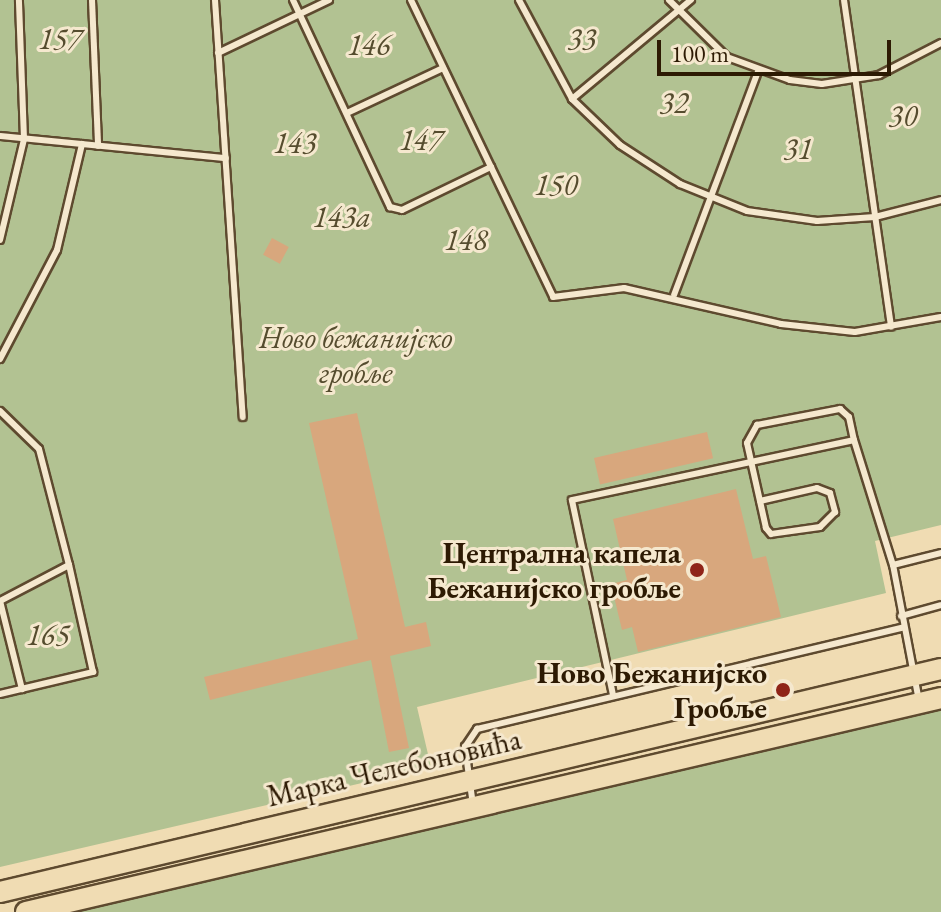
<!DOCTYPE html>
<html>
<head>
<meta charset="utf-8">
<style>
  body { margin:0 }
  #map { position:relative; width:941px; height:912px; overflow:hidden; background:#f0dcb3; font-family:"EB Garamond",serif }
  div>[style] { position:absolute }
  .green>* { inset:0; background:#b2c292 }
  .building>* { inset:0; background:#d8a77d; transform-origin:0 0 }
  .roads { filter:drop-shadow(2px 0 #5e4a2f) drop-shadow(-2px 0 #5e4a2f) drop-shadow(0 2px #5e4a2f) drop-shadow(0 -2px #5e4a2f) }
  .service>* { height:6px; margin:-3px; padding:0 3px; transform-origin:3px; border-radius:3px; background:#f5e8ce }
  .primary>* { height:20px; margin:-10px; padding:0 10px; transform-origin:10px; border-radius:10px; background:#f0dcb3 }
  .dots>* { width:22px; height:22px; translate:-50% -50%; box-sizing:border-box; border:4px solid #f5e8ce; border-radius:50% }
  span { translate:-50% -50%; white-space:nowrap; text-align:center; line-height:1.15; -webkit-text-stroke:6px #f5e8ce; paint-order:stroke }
  .park-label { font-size:30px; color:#554c2e; font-style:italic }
  .poi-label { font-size:30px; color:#2d1a03; font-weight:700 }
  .right { translate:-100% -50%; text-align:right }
  .street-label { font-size:30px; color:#2d1a03 }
  .scale { position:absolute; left:657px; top:40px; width:234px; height:36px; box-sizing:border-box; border:4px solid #2d1a03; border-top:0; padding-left:10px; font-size:24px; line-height:28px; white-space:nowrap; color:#2d1a03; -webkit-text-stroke:6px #f5e8ce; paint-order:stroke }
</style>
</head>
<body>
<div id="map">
  <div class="green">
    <div style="clip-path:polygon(0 0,941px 0,941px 525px,875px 541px,886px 593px,417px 707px,431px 767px,0 867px)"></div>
    <div style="clip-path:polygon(941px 698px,941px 912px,73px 912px,920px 703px)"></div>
  </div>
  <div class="building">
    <div style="left:272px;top:238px;width:19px;height:19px;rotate:28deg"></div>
    <div style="clip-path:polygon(357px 413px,405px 627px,426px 622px,431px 646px,390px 656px,409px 748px,389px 752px,371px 660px,210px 700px,204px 677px,358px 639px,309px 423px)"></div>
    <div style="left:707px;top:432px;width:27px;height:116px;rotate:77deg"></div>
    <div style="clip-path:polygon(736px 489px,753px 559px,766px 556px,781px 617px,638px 652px,632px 627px,622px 630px,611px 584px,627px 580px,613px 519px)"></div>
  </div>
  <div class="roads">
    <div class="service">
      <div style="left:92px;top:0;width:146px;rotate:87.6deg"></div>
      <div style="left:215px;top:0;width:418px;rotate:86.2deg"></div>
      <div style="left:293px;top:0;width:229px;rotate:64.9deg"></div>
      <div style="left:390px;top:207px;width:12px;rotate:14deg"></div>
      <div style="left:402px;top:210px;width:99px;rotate:-25.8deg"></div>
      <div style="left:411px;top:0;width:329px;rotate:64.4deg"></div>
      <div style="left:553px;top:297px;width:72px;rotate:-7.2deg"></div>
      <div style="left:624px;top:288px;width:161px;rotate:12.9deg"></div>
      <div style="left:781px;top:324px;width:74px;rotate:6.2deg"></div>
      <div style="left:855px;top:332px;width:87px;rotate:-9.9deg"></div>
      <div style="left:519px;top:0;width:112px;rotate:61.8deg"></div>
      <div style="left:572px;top:99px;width:66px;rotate:43.8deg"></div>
      <div style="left:620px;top:145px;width:72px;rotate:33deg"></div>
      <div style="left:680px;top:184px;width:72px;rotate:21.9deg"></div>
      <div style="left:747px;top:211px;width:71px;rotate:8.1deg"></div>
      <div style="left:817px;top:221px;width:58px;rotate:-3.9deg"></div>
      <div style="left:875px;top:217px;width:68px;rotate:-14.4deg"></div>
      <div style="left:669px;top:0;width:81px;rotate:44.5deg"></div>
      <div style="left:727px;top:57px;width:67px;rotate:20.1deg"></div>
      <div style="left:790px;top:80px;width:32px;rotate:7deg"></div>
      <div style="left:822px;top:84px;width:58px;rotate:-9deg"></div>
      <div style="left:879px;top:75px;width:70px;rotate:-27.3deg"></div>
      <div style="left:844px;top:0;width:330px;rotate:81.8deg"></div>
      <div style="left:218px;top:53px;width:123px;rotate:-25.5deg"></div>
      <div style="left:572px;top:99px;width:155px;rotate:-39.8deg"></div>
      <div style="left:347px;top:113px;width:106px;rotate:-25.1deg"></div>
      <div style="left:0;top:136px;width:227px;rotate:5.6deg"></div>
      <div style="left:0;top:240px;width:104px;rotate:-76.6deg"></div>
      <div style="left:24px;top:139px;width:139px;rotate:-92.1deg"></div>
      <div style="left:674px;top:295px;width:239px;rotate:-69.4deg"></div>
      <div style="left:0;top:359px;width:123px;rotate:-62.4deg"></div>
      <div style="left:57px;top:250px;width:109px;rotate:-76.7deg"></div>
      <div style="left:0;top:411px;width:54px;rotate:44.3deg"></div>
      <div style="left:39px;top:449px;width:120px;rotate:75.5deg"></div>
      <div style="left:69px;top:565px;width:78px;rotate:152.4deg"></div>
      <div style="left:0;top:601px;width:91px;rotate:76deg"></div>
      <div style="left:760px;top:501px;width:58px;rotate:-12.8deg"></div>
      <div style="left:817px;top:488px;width:14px;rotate:21deg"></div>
      <div style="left:830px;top:493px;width:20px;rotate:75deg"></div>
      <div style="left:835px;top:512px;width:21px;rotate:135deg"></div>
      <div style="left:820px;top:527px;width:49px;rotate:171.9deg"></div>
      <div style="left:771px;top:534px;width:8px;rotate:-130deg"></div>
      <div style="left:766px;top:528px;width:87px;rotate:-102.6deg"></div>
      <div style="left:747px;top:443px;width:21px;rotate:-61deg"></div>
      <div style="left:757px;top:425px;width:85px;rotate:-10.9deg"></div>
      <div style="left:840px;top:409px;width:12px;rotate:42deg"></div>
      <div style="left:849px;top:417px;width:24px;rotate:78deg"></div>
      <div style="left:901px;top:616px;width:41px;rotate:-15.4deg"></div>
      <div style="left:0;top:694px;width:96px;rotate:-13.3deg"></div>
      <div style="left:93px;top:672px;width:110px;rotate:-102.6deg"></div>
      <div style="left:613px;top:695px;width:199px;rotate:-101.9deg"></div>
      <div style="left:572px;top:500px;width:288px;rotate:-12deg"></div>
      <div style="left:854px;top:440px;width:131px;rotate:72.7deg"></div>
      <div style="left:919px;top:701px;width:138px;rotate:-100.8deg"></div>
      <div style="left:893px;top:565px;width:49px;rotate:-14deg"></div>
      <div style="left:473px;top:805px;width:59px;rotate:-97.9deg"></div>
      <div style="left:465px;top:747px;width:22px;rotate:-56deg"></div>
      <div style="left:477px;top:729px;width:439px;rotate:-13.4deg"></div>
    </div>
    <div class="primary">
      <div style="left:0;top:892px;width:967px;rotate:-13.33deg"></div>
      <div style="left:26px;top:912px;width:940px;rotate:-13.16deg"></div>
    </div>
  </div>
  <div class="dots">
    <div style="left:697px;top:570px;background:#8f2418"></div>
    <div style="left:783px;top:690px;background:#8f2418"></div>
  </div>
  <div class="park-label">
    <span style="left:60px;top:39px">157</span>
    <span style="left:582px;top:39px">33</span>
    <span style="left:369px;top:45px">146</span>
    <span style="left:674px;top:103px">32</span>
    <span style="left:903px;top:116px">30</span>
    <span style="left:421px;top:140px">147</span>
    <span style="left:295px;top:143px">143</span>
    <span style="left:798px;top:149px">31</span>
    <span style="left:556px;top:185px">150</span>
    <span style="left:342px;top:217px">143a</span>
    <span style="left:466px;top:240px">148</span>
    <span style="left:356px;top:355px">Ново бежанијско<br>гробље</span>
    <span style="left:48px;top:635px">165</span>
  </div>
  <div class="poi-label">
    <span class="right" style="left:681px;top:570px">Централна капела<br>Бежанијско гробље</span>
    <span class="right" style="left:767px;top:690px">Ново Бежанијско<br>Гробље</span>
  </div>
  <div class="street-label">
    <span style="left:394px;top:768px;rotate:-13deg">Марка Челебоновића</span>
  </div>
  <div class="scale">100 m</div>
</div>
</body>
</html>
